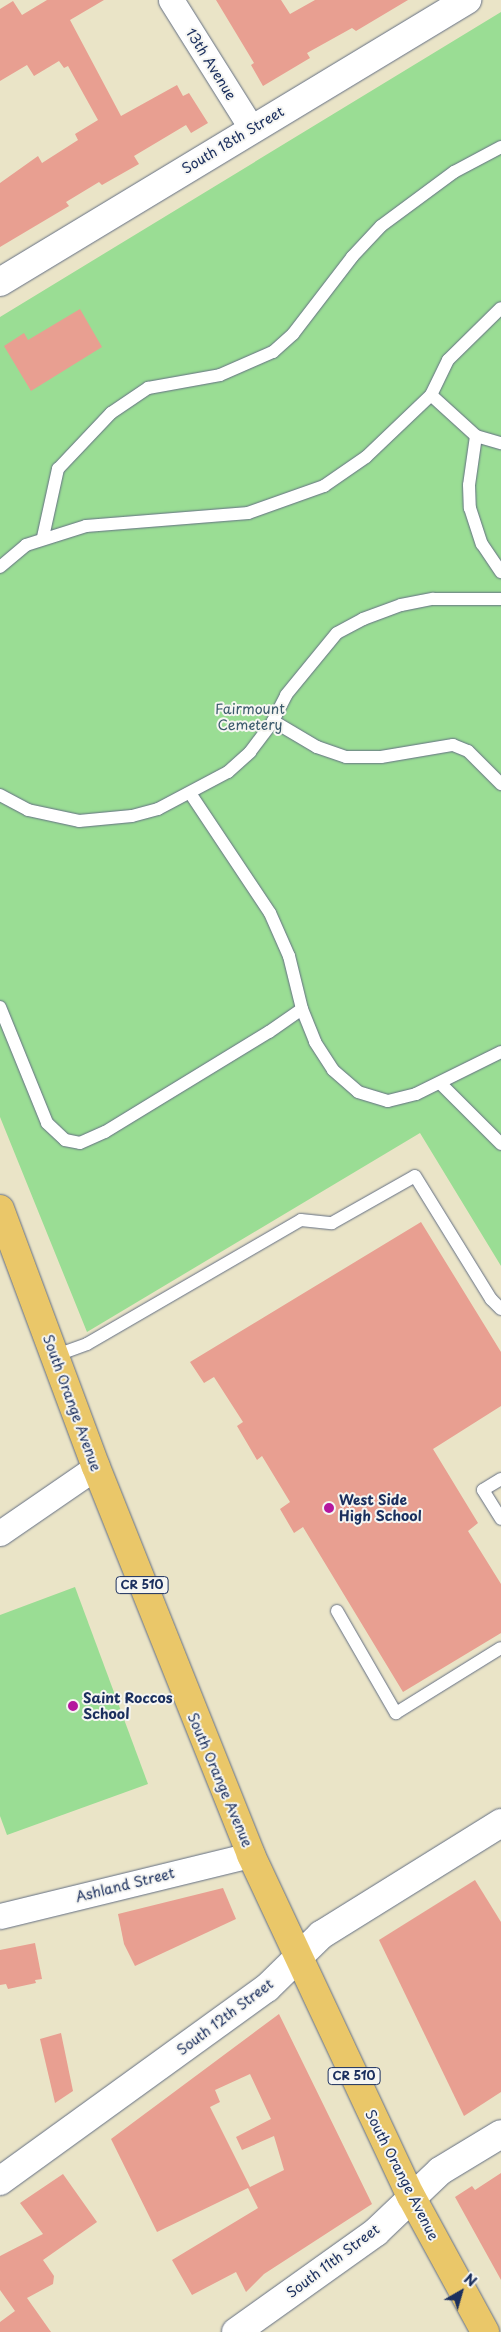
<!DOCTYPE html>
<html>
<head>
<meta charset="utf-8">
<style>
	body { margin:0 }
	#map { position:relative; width:501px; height:2332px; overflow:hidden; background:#eae4c7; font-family:"Playpen Sans",sans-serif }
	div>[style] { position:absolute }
	.green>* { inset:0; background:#9add94 }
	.building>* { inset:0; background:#e89f91 }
	.roads { filter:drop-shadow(0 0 1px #636e83) drop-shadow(0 0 1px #636e83) }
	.service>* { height:12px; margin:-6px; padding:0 6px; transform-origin:6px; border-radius:6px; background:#fff }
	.minor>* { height:25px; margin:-12.5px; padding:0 12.5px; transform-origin:12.5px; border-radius:12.5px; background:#fff }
	.tertiary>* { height:28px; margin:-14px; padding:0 14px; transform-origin:14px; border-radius:14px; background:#fff }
	.primary>* { height:28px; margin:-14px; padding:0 14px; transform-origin:14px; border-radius:14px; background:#eac769 }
	.dots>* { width:14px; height:14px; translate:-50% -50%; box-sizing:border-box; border:2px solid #f6f6f2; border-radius:50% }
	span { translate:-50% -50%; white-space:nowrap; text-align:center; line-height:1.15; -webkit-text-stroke:4px #f6f6f2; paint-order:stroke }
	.shield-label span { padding:1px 4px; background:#f6f6f2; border:1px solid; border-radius:4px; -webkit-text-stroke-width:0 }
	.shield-label { font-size:12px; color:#1b2f5e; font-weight:700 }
	.street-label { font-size:14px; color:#1b2f5e }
	.park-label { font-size:14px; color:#3b5a6c }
	.poi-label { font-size:14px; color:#1b2f5e; font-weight:700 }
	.left { translate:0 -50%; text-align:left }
	.north { position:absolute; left:436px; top:2267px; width:50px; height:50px; -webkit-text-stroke:4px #f6f6f2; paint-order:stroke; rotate:38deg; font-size:14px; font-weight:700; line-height:20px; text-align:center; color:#1b2f5e }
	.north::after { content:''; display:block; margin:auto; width:18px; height:22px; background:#1b2f5e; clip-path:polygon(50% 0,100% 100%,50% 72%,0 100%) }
</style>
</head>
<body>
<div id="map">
	<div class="green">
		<div style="clip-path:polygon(501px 12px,501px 1266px,420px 1133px,87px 1332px,0 1117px,0 317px)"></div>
		<div style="clip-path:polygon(75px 1587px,148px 1784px,7px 1835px,0 1816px,0 1615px)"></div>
	</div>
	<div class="building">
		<div style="clip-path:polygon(47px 0,104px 0,70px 20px,121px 116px,177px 85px,183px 96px,189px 93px,208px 123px,191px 133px,186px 125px,134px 156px,139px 164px,102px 185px,99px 182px,66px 202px,69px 206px,0 247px,0 183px,38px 156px,42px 163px,78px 140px,75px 134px,98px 120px,68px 66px,64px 68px,59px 61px,34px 76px,27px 65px,0 81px,0 9px,13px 1px,22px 15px)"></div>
		<div style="clip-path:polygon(216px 0,281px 0,290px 14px,315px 0,408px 0,356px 31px,352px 28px,307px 53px,310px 58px,263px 86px,251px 65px,254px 63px)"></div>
		<div style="clip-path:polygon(80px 309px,102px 347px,31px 391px,4px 346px,24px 333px,28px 340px)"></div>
		<div style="clip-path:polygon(421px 1222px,501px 1352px,501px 1406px,433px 1449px,478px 1523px,468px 1531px,501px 1584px,501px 1633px,403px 1692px,303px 1527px,294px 1533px,280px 1509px,290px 1502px,262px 1456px,257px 1460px,237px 1426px,243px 1422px,214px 1377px,204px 1383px,190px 1362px)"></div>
		<div style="clip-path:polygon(475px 1880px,501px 1922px,501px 2092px,464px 2116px,379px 1940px)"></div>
		<div style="clip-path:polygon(223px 1888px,236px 1919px,135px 1966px,124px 1944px,118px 1914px)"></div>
		<div style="clip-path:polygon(35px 1943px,42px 1979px,35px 1980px,36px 1983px,8px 1989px,6px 1984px,0 1985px,0 1950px)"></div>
		<div style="clip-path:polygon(evenodd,279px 2014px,372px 2204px,264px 2274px,246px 2292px,236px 2272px,192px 2295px,172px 2260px,258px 2208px,248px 2188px,157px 2232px,111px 2139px,279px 2014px,250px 2074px,271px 2119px,236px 2137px,242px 2150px,274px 2136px,284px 2170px,250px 2187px,210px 2107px,220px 2102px,215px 2090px,250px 2074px)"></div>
		<div style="clip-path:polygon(61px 2033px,73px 2091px,55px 2103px,40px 2039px)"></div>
		<div style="clip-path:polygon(501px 2173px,501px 2280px,455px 2197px,472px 2186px,475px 2190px)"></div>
		<div style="clip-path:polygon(63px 2174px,97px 2222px,43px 2260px,54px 2276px,53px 2284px,27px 2298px,51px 2332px,0 2332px,0 2322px,15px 2311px,0 2290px,0 2256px,43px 2234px,20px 2203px)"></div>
	</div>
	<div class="roads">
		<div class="service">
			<div style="left:431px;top:395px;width:61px;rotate:42.3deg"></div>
			<div style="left:476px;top:436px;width:26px;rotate:16deg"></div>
			<div style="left:476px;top:436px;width:49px;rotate:98.1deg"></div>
			<div style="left:469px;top:485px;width:23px;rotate:88deg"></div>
			<div style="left:470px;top:508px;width:38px;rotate:72deg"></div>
			<div style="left:482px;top:544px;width:34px;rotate:56deg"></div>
			<div style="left:43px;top:537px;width:70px;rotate:-77.6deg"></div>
			<div style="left:58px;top:469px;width:77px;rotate:-46.6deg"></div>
			<div style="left:111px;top:413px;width:45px;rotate:-34deg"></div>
			<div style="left:148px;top:388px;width:73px;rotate:-10.2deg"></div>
			<div style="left:220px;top:375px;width:58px;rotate:-23.5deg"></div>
			<div style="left:273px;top:352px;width:27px;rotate:-42deg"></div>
			<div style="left:293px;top:334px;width:97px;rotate:-52.5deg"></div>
			<div style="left:352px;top:257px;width:42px;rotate:-46.9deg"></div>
			<div style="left:381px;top:226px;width:91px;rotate:-36.5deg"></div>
			<div style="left:454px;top:172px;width:53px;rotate:-28deg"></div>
			<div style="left:0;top:567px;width:34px;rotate:-40deg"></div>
			<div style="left:26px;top:545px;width:63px;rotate:-17.6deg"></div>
			<div style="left:86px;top:526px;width:163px;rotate:-4.6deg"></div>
			<div style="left:248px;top:513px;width:81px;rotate:-19.6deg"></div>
			<div style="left:324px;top:486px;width:51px;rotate:-34.6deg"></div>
			<div style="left:366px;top:457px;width:90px;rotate:-43.6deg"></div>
			<div style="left:431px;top:395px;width:39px;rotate:-64deg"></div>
			<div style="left:448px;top:360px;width:74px;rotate:-44.5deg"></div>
			<div style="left:273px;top:721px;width:51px;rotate:30.6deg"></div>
			<div style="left:317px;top:747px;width:31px;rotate:19deg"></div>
			<div style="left:346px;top:757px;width:35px"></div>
			<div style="left:381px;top:757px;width:73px;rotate:-9.5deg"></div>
			<div style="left:453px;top:745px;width:16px;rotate:22deg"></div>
			<div style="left:468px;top:751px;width:47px;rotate:45deg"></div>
			<div style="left:190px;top:793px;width:144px;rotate:56.3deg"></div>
			<div style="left:270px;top:913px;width:47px;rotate:66.2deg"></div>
			<div style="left:289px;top:956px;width:55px;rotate:76.2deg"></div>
			<div style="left:302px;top:1009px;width:35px;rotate:68deg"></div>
			<div style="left:315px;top:1042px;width:33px;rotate:57deg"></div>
			<div style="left:333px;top:1070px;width:33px;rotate:41deg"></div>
			<div style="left:358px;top:1092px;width:31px;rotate:17deg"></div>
			<div style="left:388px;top:1101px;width:29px;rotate:-14deg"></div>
			<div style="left:416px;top:1094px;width:95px;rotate:-26.3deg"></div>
			<div style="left:0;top:795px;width:32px;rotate:28deg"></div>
			<div style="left:28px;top:810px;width:52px;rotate:12.2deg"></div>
			<div style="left:79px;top:821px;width:53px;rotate:-5.4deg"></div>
			<div style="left:132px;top:816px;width:27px;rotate:-15deg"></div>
			<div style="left:158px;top:809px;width:79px;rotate:-27.9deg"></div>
			<div style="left:228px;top:772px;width:30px;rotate:-42deg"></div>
			<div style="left:250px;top:752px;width:39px;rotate:-53deg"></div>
			<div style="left:273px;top:721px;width:29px;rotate:-63deg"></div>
			<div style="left:286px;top:695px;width:80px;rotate:-50.6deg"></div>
			<div style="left:337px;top:633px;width:30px;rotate:-28deg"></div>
			<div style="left:363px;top:619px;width:40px;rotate:-20.2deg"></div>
			<div style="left:401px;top:605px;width:33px;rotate:-11deg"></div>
			<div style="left:433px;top:599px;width:68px"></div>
			<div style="left:0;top:1007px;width:125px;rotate:67.9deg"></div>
			<div style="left:47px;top:1123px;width:25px;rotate:43deg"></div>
			<div style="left:65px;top:1140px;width:15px;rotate:11deg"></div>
			<div style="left:80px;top:1143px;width:27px;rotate:-24deg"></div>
			<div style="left:105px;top:1132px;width:192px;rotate:-31.4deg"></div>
			<div style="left:269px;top:1032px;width:40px;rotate:-34.9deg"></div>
			<div style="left:441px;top:1084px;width:85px;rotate:45deg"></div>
			<div style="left:54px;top:1356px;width:35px;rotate:-20deg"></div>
			<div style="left:87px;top:1344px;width:247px;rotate:-30.1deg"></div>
			<div style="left:301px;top:1220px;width:31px;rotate:6deg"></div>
			<div style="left:332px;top:1223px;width:95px;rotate:-29.5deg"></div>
			<div style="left:415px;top:1176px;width:145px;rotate:58.3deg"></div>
			<div style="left:491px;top:1299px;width:14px;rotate:45deg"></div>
			<div style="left:501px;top:1479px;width:21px;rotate:149deg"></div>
			<div style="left:483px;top:1490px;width:34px;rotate:58deg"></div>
			<div style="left:337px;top:1611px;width:118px;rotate:60deg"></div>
			<div style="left:396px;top:1713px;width:123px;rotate:-31.8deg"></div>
		</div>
		<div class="minor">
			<div style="left:171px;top:0;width:152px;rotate:57.9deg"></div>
			<div style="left:0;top:1533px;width:116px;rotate:-34.5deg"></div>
			<div style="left:0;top:1916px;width:258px;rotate:-13.7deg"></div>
		</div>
		<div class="tertiary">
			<div style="left:0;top:282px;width:546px;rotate:-31.13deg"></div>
			<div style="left:0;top:2181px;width:329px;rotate:-35.9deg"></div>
			<div style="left:267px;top:1988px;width:76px;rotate:-44.5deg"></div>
			<div style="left:321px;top:1935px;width:212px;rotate:-31.9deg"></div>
			<div style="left:236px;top:2332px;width:172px;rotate:-35.5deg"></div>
			<div style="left:376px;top:2232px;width:88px;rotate:-43.6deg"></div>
			<div style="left:440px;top:2171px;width:71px;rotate:-31.2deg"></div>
		</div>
		<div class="primary">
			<div style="left:0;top:1209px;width:275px;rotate:69.6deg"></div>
			<div style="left:96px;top:1467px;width:418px;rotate:68.2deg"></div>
			<div style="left:251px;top:1855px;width:377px;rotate:64.9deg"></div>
			<div style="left:411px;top:2196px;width:155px;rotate:61.4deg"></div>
		</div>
	</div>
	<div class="dots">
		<div style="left:329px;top:1508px;background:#b5179e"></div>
		<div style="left:73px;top:1706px;background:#b5179e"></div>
	</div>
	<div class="shield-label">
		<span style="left:142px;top:1585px">CR 510</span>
		<span style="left:354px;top:2076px">CR 510</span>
	</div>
	<div class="street-label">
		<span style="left:211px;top:64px;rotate:58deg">13th Avenue</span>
		<span style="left:233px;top:140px;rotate:-31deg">South 18th Street</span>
		<span style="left:72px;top:1403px;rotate:70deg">South Orange Avenue</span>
		<span style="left:220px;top:1780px;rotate:67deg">South Orange Avenue</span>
		<span style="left:125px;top:1885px;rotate:-14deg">Ashland Street</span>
		<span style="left:225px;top:2017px;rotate:-37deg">South 12th Street</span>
		<span style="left:402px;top:2175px;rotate:63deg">South Orange Avenue</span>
		<span style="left:333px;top:2261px;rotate:-37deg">South 11th Street</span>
	</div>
	<div class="park-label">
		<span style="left:250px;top:717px">Fairmount<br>Cemetery</span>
	</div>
	<div class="poi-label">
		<span class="left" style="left:339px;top:1508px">West Side<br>High School</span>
		<span class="left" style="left:83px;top:1706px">Saint Roccos<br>School</span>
	</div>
	<div class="north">N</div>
</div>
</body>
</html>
